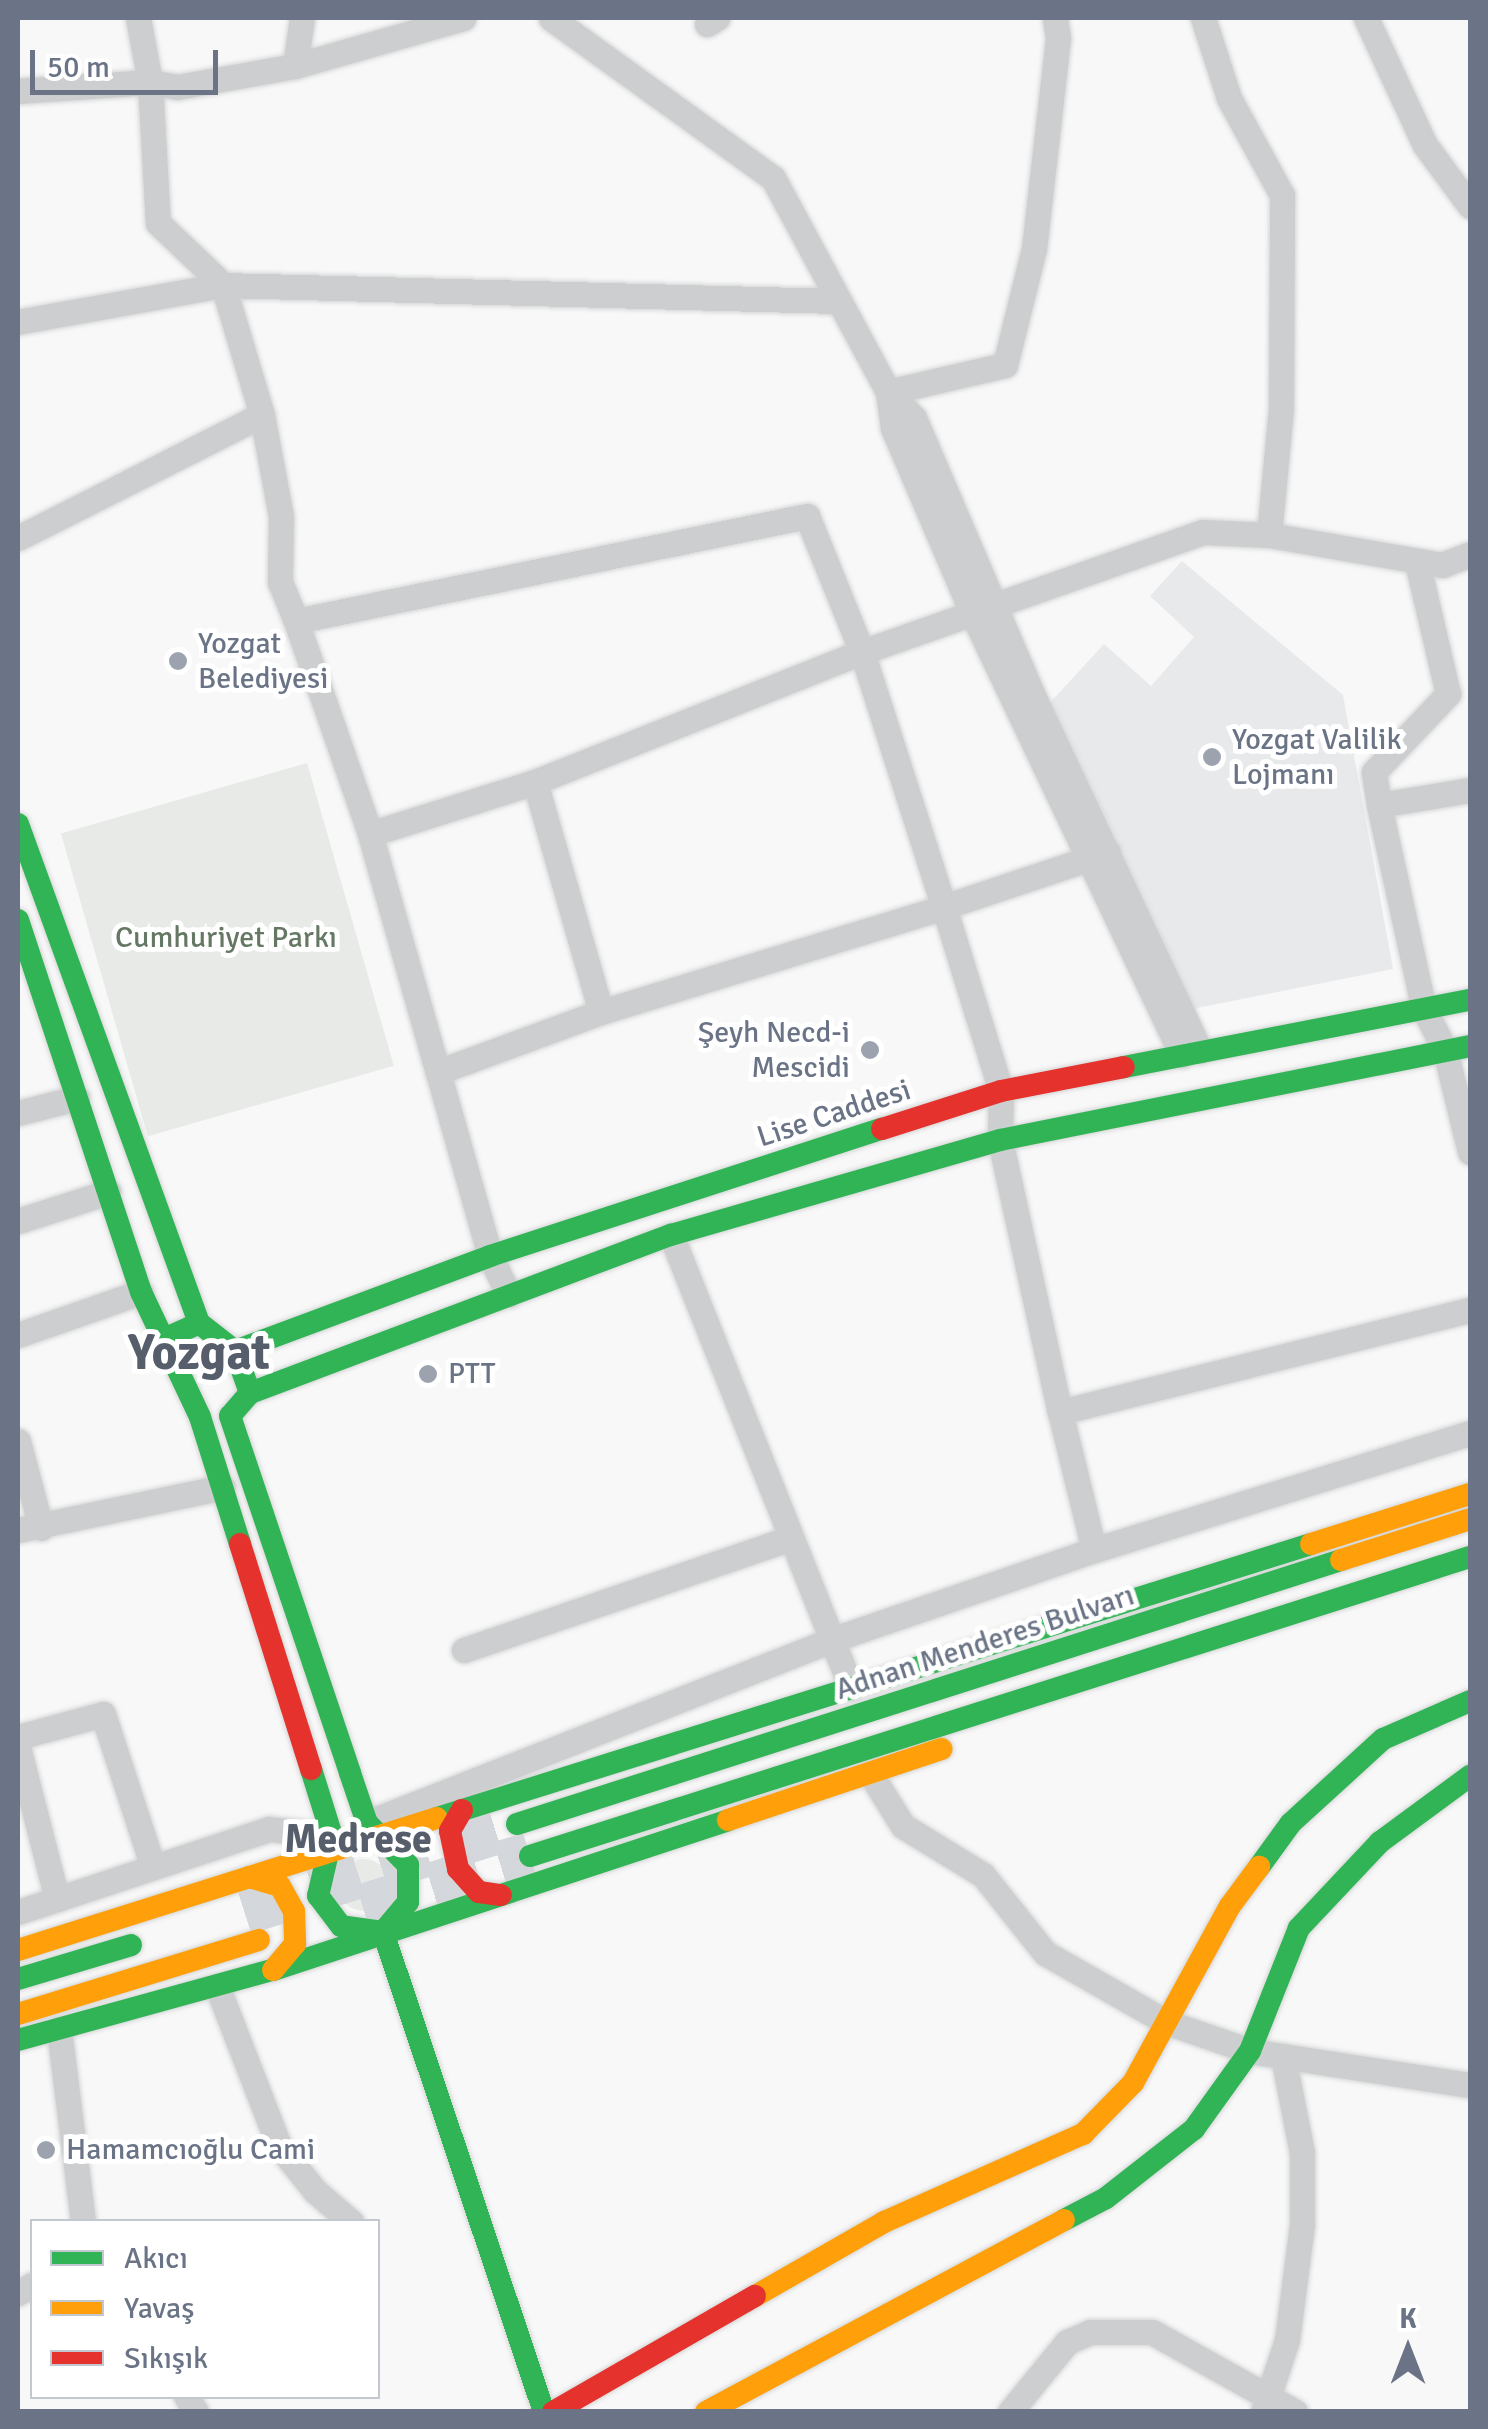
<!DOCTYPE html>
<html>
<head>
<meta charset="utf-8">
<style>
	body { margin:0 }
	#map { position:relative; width:1488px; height:2429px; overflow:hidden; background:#f8f8f8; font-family:Signika,sans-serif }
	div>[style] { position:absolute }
	.built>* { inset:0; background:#e8e9ea }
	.green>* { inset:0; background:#e7eae6; transform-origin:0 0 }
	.round { border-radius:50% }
	.highway-tunnel>* { height:48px; margin-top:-24px; transform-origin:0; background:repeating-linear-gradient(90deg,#d4d7dc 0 48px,transparent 0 72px) }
	.roads { filter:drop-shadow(0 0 2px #d5d6d7) drop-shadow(0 0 2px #d5d6d7) }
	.street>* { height:25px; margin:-12.5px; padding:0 12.5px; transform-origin:12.5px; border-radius:12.5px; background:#cdcecf }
	.fast>* { height:22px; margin:-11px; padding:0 11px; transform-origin:11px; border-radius:11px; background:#30b455 }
	.slow>* { height:22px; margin:-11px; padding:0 11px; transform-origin:11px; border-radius:11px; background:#ff9f0a }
	.jam>* { height:22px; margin:-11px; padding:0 11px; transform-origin:11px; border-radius:11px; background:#e5322d }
	.dots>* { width:28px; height:28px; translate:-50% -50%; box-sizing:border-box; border:5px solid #fff; border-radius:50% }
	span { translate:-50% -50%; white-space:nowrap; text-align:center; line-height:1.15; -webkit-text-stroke:10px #fff; paint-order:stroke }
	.poi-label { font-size:30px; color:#6a7486 }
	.left { translate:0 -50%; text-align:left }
	.right { translate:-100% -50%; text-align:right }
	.park-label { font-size:30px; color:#647864 }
	.street-label { font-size:30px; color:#6a7486 }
	.district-label { font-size:40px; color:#575e6b; font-weight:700 }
	.town-label { font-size:50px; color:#575e6b; font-weight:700 }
	.frame { position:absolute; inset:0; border:20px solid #6a7486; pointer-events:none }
	.legend { position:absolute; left:30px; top:2219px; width:350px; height:180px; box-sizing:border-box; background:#fff; border:2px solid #c3c7cf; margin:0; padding:12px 18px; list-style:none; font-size:30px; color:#6a7486 }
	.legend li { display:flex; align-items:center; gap:20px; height:50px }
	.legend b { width:50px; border:2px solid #c3c7cf }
	.north { position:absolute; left:1358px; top:2299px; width:100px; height:100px; -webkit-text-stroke:8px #fff; paint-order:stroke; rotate:0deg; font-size:28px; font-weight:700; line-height:40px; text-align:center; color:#6a7486 }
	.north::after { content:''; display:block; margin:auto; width:35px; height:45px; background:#6a7486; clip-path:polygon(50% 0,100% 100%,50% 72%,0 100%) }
	.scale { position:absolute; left:30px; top:50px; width:188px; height:45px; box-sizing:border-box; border:5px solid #6a7486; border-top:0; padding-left:12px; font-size:30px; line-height:35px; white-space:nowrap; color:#6a7486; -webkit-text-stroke:8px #fff; paint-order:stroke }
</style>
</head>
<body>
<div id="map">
	<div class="built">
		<div style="clip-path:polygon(1182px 561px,1343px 695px,1393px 969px,1192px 1009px,1046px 707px,1104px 644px,1151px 686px,1194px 637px,1150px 596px)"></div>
	</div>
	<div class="green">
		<div style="left:307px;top:763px;width:315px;height:256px;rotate:74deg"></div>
		<div class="round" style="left:338px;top:1859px;width:52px;height:52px"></div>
	</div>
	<div class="highway-tunnel">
		<div style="left:363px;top:1908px;width:175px;rotate:-17.3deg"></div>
		<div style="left:244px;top:1911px;width:287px;rotate:-17.7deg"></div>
	</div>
	<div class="roads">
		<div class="street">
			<div style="left:138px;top:18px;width:65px;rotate:79.4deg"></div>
			<div style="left:150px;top:82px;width:27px;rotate:10deg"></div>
			<div style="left:177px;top:87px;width:120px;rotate:-10.1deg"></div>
			<div style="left:295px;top:66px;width:175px;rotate:-15.9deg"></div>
			<div style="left:551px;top:18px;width:274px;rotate:35.8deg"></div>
			<div style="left:773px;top:178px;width:243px;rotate:61.7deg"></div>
			<div style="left:888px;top:392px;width:120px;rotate:-13deg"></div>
			<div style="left:1005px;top:365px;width:120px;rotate:-76deg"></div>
			<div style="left:1034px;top:249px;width:212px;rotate:-83.5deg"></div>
			<div style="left:1058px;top:38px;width:20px;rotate:-99deg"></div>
			<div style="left:1366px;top:18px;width:140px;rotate:65.1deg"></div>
			<div style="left:1425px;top:145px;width:76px;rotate:53.6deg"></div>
			<div style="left:707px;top:24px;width:12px;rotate:-31deg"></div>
			<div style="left:295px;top:66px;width:49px;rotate:-81.7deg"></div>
			<div style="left:18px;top:91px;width:132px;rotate:-3.9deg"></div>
			<div style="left:150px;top:82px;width:141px;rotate:86.8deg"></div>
			<div style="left:158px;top:223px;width:90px;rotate:43.6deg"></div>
			<div style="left:223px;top:285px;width:208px;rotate:169.8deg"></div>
			<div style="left:837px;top:301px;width:614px;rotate:-178.51deg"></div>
			<div style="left:223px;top:285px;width:136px;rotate:73.3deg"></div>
			<div style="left:262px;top:415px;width:104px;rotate:79.4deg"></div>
			<div style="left:281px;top:517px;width:65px;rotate:90.9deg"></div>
			<div style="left:280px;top:582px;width:42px;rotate:67.7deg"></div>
			<div style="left:296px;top:621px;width:522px;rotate:-11.61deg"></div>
			<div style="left:807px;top:516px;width:147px;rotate:68deg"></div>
			<div style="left:862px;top:652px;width:361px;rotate:-19.4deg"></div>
			<div style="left:1203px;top:532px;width:66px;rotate:2.6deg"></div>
			<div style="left:1269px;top:535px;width:128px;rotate:-84.6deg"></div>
			<div style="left:1281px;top:408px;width:213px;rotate:-89.7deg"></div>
			<div style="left:1282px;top:195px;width:111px;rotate:-118.7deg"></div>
			<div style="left:1229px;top:98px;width:84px;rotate:-108deg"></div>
			<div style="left:888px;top:392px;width:37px;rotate:45deg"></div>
			<div style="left:914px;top:418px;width:307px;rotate:66.8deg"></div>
			<div style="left:1035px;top:700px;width:388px;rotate:64.8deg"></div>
			<div style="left:888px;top:392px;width:36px;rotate:82deg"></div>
			<div style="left:893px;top:428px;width:206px;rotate:66.8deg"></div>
			<div style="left:974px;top:617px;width:485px;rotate:64.6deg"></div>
			<div style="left:1269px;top:535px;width:176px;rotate:9.8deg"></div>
			<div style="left:1442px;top:565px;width:30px;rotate:-21deg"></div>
			<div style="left:18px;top:538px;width:273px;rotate:-26.8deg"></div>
			<div style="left:296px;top:621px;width:225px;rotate:70.8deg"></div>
			<div style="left:370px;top:834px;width:173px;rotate:-17.5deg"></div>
			<div style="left:535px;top:782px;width:239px;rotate:74deg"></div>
			<div style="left:535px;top:782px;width:352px;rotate:-21.7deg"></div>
			<div style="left:862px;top:652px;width:268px;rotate:72.2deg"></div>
			<div style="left:944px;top:907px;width:173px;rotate:-18.5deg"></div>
			<div style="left:1470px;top:790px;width:92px;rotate:170.6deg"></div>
			<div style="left:1379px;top:805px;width:209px;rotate:77.6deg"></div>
			<div style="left:1424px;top:1009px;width:46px;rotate:62.9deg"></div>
			<div style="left:1445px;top:1050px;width:105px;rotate:76.2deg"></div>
			<div style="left:1379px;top:805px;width:33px;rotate:-99deg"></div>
			<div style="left:1374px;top:772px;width:108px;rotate:-46.5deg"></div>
			<div style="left:1448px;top:694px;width:136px;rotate:-103.2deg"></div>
			<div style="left:370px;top:834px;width:248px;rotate:74.1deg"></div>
			<div style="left:438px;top:1072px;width:174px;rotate:-20.2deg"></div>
			<div style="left:601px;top:1012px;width:359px;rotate:-17deg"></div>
			<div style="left:944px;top:907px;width:193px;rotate:72.8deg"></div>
			<div style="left:1001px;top:1091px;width:49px;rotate:91.2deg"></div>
			<div style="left:1000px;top:1140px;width:279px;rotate:77.6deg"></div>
			<div style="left:438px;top:1072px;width:191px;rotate:74.2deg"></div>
			<div style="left:490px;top:1256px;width:43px;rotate:64deg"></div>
			<div style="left:18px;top:1113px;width:61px;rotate:-14.3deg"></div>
			<div style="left:18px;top:1221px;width:95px;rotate:-17.9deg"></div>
			<div style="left:671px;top:1235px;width:487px;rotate:68.3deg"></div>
			<div style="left:18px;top:1335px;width:130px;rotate:-19.3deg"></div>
			<div style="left:18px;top:1441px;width:90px;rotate:75.2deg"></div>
			<div style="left:18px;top:1530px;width:209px;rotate:-11.8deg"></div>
			<div style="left:1094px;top:1550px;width:394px;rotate:-17.3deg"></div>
			<div style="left:464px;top:1650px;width:343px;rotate:-18.9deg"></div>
			<div style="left:18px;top:1737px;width:88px;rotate:-15.1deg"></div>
			<div style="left:103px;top:1714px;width:161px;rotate:71.9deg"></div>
			<div style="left:18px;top:1747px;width:157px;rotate:75.6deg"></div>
			<div style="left:870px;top:1773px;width:62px;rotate:58.1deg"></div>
			<div style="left:903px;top:1826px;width:94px;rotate:31.5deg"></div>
			<div style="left:983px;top:1875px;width:100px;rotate:51.5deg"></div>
			<div style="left:1045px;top:1953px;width:139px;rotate:29.7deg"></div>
			<div style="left:1166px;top:2022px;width:89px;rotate:19deg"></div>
			<div style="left:1250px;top:2051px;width:223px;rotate:8.8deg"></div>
			<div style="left:367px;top:1823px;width:499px;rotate:-21.5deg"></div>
			<div style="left:831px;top:1640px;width:278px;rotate:-18.9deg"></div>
			<div style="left:1094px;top:1550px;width:142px;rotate:-103.8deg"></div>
			<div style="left:1060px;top:1412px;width:422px;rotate:-14deg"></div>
			<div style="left:18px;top:1912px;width:264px;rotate:-18.3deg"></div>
			<div style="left:269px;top:1829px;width:63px;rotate:6.3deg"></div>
			<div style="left:217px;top:1986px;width:172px;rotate:68.8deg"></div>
			<div style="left:279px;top:2146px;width:58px;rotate:51.3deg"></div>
			<div style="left:315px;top:2191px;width:48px;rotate:40.7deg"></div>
			<div style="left:59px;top:2029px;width:194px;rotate:82.9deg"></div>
			<div style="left:18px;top:2293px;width:16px;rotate:-30deg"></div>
			<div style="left:186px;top:2396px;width:19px;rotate:58deg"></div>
			<div style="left:1010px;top:2412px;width:90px;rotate:-50.8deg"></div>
			<div style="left:1067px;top:2342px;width:25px;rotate:-23deg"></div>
			<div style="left:1090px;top:2332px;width:62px"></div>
			<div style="left:1152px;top:2332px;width:164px;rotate:29.2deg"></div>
			<div style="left:1263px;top:2412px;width:76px;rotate:-71.6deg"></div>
			<div style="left:1287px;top:2340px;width:116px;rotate:-82.6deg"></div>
			<div style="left:1302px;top:2225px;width:72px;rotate:-90deg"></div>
			<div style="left:1302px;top:2153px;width:99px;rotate:-101.1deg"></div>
		</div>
		<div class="fast">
			<div style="left:18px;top:824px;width:531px;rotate:70.06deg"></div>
			<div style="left:18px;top:920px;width:392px;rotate:71.7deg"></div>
			<div style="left:141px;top:1292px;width:138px;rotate:64.7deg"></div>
			<div style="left:200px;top:1417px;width:133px;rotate:72.5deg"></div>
			<div style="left:1124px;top:1067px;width:352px;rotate:-11deg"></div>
			<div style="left:166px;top:1338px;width:36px;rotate:-24deg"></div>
			<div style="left:199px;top:1323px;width:46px;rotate:37.9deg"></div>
			<div style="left:235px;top:1351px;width:45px;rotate:70.3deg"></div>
			<div style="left:250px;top:1393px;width:30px;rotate:131deg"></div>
			<div style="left:230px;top:1416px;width:377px;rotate:71.4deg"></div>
			<div style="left:350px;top:1773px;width:53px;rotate:71.2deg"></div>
			<div style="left:367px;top:1823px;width:59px;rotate:45.7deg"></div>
			<div style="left:408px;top:1865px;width:37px;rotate:90deg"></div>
			<div style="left:408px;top:1902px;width:39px;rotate:130deg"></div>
			<div style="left:383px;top:1932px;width:42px;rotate:-171.9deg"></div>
			<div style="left:341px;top:1926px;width:38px;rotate:-127deg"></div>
			<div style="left:318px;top:1896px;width:62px;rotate:-76.9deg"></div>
			<div style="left:332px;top:1836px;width:70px;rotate:-107.4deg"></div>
			<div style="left:235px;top:1351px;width:272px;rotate:-20.4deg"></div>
			<div style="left:490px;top:1256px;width:412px;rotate:-18deg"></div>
			<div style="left:250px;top:1393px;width:450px;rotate:-20.6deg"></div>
			<div style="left:671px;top:1235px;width:342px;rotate:-16.1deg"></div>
			<div style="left:1000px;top:1140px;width:479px;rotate:-11.3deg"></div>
			<div style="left:437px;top:1818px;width:916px;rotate:-17.41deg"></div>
			<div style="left:517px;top:1824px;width:865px;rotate:-17.76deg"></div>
			<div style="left:530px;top:1856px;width:986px;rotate:-17.65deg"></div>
			<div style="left:1259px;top:1867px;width:54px;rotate:-54deg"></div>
			<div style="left:1291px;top:1823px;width:125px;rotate:-42.4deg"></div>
			<div style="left:1383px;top:1739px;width:95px;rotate:-23.6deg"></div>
			<div style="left:383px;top:1932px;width:506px;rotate:71.46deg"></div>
			<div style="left:18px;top:1979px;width:118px;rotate:-16.7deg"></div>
			<div style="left:18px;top:2040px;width:264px;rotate:-15.4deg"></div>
			<div style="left:273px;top:1970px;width:479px;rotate:-18.2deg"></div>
			<div style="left:1064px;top:2220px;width:47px;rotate:-27.6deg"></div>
			<div style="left:1106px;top:2198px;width:112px;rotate:-38.1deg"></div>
			<div style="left:1194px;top:2129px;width:96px;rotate:-54.3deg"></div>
			<div style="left:1250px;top:2051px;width:132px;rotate:-68.3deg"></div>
			<div style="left:1299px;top:1928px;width:118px;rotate:-46.7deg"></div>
			<div style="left:1380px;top:1842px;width:112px;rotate:-36.3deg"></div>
		</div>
		<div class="slow">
			<div style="left:1311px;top:1544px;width:167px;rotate:-17.5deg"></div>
			<div style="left:1341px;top:1560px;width:135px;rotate:-17.6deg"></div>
			<div style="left:728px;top:1820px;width:225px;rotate:-18.4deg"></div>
			<div style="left:249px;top:1877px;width:32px;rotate:16deg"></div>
			<div style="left:280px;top:1886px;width:29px;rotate:61deg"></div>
			<div style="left:294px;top:1911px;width:33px;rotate:88deg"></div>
			<div style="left:295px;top:1944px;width:34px;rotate:130deg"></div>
			<div style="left:18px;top:1950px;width:439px;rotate:-17.5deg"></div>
			<div style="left:18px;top:2014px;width:252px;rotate:-17.1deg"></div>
			<div style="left:755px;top:2296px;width:149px;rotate:-29.8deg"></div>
			<div style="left:884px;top:2222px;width:218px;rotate:-23.9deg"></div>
			<div style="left:1083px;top:2134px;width:71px;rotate:-45.6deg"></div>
			<div style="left:1133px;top:2083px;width:202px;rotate:-61.3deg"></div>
			<div style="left:1230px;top:1906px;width:49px;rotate:-53.4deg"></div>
			<div style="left:706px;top:2412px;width:406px;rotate:-28.2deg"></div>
		</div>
		<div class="jam">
			<div style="left:882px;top:1129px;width:125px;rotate:-17.7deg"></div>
			<div style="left:1001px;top:1091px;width:125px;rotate:-11deg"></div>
			<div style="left:240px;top:1544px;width:236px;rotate:72.5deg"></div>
			<div style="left:462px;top:1810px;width:24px;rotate:120deg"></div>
			<div style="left:450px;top:1831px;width:39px;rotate:78deg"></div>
			<div style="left:458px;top:1869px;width:31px;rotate:48deg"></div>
			<div style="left:479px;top:1892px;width:22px;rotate:8deg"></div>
			<div style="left:553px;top:2412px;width:233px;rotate:-29.9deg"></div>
		</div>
	</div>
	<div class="dots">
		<div style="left:178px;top:661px;background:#9ca2ae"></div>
		<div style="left:1212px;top:757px;background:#9ca2ae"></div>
		<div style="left:870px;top:1050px;background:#9ca2ae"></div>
		<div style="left:428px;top:1374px;background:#9ca2ae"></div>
		<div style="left:46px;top:2150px;background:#9ca2ae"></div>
	</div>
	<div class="poi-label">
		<span class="left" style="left:198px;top:661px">Yozgat<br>Belediyesi</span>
		<span class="left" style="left:1232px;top:757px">Yozgat Valilik<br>Lojmanı</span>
		<span class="right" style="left:850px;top:1050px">Şeyh Necd-i<br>Mescidi</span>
		<span class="left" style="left:448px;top:1374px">PTT</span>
		<span class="left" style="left:66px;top:2150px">Hamamcıoğlu Cami</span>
	</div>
	<div class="park-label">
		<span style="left:226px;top:938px">Cumhuriyet Parkı</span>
	</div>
	<div class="street-label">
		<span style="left:834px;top:1114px;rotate:-18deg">Lise Caddesi</span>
		<span style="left:985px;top:1643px;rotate:-18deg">Adnan Menderes Bulvarı</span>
	</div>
	<div class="district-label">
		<span style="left:358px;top:1839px">Medrese</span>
	</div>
	<div class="town-label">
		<span style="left:199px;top:1354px">Yozgat</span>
	</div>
	<div class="frame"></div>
	<ul class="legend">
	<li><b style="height:12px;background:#30b455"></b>Akıcı</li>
	<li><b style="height:12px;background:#ff9f0a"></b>Yavaş</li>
	<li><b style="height:12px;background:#e5322d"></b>Sıkışık</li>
	</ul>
	<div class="north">K</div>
	<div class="scale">50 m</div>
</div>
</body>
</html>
